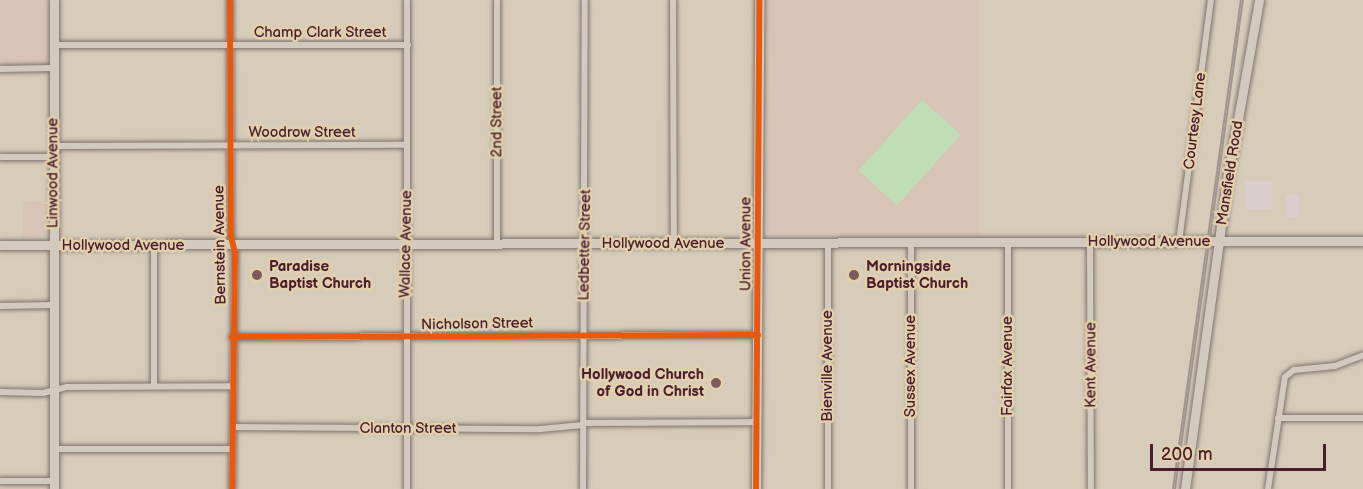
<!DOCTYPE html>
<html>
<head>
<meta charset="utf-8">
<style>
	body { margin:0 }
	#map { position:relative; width:1363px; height:489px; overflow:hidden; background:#d6ccb9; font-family:"Balsamiq Sans",sans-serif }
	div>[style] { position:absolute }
	.built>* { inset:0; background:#d8c4b7; transform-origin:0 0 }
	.green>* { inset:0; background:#bfdeb6; transform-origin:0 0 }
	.building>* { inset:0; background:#d9cecd; transform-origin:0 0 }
	.roads { filter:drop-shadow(0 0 2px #81756e) drop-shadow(0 0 2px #81756e) }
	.street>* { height:6px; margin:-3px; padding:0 3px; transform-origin:3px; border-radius:3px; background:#d2cabd }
	.secondary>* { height:9px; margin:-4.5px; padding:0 4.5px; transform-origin:4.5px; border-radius:4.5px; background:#d2cabd }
	.rail>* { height:4px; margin-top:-2px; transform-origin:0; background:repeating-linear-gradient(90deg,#e2cfad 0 4.5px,#a0968e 0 9px); box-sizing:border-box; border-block:2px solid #a0968e }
	.cycleway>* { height:6px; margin:-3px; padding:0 3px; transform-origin:3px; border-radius:3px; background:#e8590c }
	.dots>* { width:16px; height:16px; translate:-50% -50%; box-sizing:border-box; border:3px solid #e2cfad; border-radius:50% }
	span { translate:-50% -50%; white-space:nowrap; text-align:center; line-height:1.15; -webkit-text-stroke:5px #e2cfad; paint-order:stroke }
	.street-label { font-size:15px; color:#4a1f2b }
	.poi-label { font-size:15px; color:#4a1f2b; font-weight:700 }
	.left { translate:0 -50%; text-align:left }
	.right { translate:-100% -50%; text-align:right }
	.scale { position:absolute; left:1150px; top:444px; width:176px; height:27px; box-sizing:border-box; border:3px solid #4a1f2b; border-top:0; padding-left:8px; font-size:18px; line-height:21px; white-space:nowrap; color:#4a1f2b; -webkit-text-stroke:4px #e2cfad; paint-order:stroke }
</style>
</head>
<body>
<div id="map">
	<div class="built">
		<div style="left:0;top:0;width:48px;height:65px"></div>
		<div style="left:767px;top:0;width:212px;height:236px"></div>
		<div style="clip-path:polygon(46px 201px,45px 235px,23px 238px,23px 202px)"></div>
	</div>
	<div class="green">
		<div style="left:922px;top:100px;width:52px;height:95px;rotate:42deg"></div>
	</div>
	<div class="building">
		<div style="left:1245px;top:181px;width:27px;height:28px"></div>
		<div style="left:1286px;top:195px;width:13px;height:22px"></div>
	</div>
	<div class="roads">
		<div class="street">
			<div style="left:230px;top:0;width:236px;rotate:89.8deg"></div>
			<div style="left:231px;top:236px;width:17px;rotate:77deg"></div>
			<div style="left:235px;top:253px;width:236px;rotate:90.7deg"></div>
			<div style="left:497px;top:0;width:244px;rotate:90deg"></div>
			<div style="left:673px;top:0;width:244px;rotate:89.8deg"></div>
			<div style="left:53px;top:45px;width:355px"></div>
			<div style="left:0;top:69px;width:53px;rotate:-1.1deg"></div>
			<div style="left:53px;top:146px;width:354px;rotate:-0.2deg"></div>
			<div style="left:0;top:157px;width:53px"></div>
			<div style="left:1090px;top:242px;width:247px;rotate:89.8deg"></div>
			<div style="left:1179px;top:242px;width:244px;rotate:-82.5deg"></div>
			<div style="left:828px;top:243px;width:246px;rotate:90deg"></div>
			<div style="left:911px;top:243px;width:246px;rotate:90deg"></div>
			<div style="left:154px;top:246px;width:140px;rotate:90deg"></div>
			<div style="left:0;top:306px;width:53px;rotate:-1.1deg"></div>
			<div style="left:232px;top:337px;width:526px;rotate:-0.22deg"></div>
			<div style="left:0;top:392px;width:43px;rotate:1.3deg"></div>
			<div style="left:43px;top:393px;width:25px;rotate:-14deg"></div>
			<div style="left:67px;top:387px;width:164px;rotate:-0.3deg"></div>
			<div style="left:1278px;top:418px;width:85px"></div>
			<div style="left:583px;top:423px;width:173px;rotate:-0.3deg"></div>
			<div style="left:233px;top:427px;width:307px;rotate:0.4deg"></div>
			<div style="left:540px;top:429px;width:43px;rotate:-5.3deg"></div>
			<div style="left:54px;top:449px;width:178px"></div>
			<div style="left:0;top:481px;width:54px"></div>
			<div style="left:407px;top:489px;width:489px;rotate:-90deg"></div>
			<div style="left:583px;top:489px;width:489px;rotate:-89.8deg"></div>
			<div style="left:1008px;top:489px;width:247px;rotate:-90deg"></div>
			<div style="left:1268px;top:489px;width:113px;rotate:-81.4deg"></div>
			<div style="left:1285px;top:377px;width:11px;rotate:-38deg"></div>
			<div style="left:1294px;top:370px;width:41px;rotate:-5.6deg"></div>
			<div style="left:1335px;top:366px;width:30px;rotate:-21deg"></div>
		</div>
		<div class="secondary">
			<div style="left:54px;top:0;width:489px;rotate:90deg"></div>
			<div style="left:0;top:245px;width:1363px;rotate:-0.17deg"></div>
			<div style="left:756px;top:489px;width:489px;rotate:-89.6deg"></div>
			<div style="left:1185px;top:489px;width:316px;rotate:-82.2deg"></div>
			<div style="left:1228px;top:176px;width:179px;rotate:-80deg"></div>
		</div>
	</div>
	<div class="rail">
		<div style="left:1174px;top:489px;width:494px;rotate:-82.1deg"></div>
	</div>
	<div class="cycleway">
		<div style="left:230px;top:0;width:236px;rotate:89.8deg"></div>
		<div style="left:231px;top:236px;width:17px;rotate:77deg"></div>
		<div style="left:235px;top:253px;width:236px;rotate:90.7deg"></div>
		<div style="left:232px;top:337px;width:526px;rotate:-0.22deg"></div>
		<div style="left:756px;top:489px;width:489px;rotate:-89.6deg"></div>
	</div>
	<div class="dots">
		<div style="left:257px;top:275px;background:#7b5c5d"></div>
		<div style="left:854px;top:275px;background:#7b5c5d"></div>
		<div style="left:716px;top:383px;background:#7b5c5d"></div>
	</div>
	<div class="street-label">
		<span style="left:320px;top:33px">Champ Clark Street</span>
		<span style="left:1195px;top:121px;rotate:-83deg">Courtesy Lane</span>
		<span style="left:497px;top:122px;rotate:-90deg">2nd Street</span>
		<span style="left:302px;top:133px">Woodrow Street</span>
		<span style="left:53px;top:173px;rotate:-90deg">Linwood Avenue</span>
		<span style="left:1230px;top:173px;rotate:-81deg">Mansfield Road</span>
		<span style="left:1149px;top:242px">Hollywood Avenue</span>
		<span style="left:406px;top:244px;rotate:-89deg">Wallace Avenue</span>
		<span style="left:663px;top:244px">Hollywood Avenue</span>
		<span style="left:746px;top:244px;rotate:-90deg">Union Avenue</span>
		<span style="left:220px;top:245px;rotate:-91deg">Bernstein Avenue</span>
		<span style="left:585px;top:245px;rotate:-89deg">Ledbetter Street</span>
		<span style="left:123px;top:246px">Hollywood Avenue</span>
		<span style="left:477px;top:324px;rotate:-1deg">Nicholson Street</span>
		<span style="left:1091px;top:365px;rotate:-90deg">Kent Avenue</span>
		<span style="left:828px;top:366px;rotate:-90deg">Bienville Avenue</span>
		<span style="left:911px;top:366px;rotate:-90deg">Sussex Avenue</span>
		<span style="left:1008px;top:366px;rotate:-90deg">Fairfax Avenue</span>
		<span style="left:408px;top:429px">Clanton Street</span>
	</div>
	<div class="poi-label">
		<span class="left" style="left:269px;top:275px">Paradise<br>Baptist Church</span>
		<span class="left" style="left:866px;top:275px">Morningside<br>Baptist Church</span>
		<span class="right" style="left:704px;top:383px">Hollywood Church<br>of God in Christ</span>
	</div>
	<div class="scale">200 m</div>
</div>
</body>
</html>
